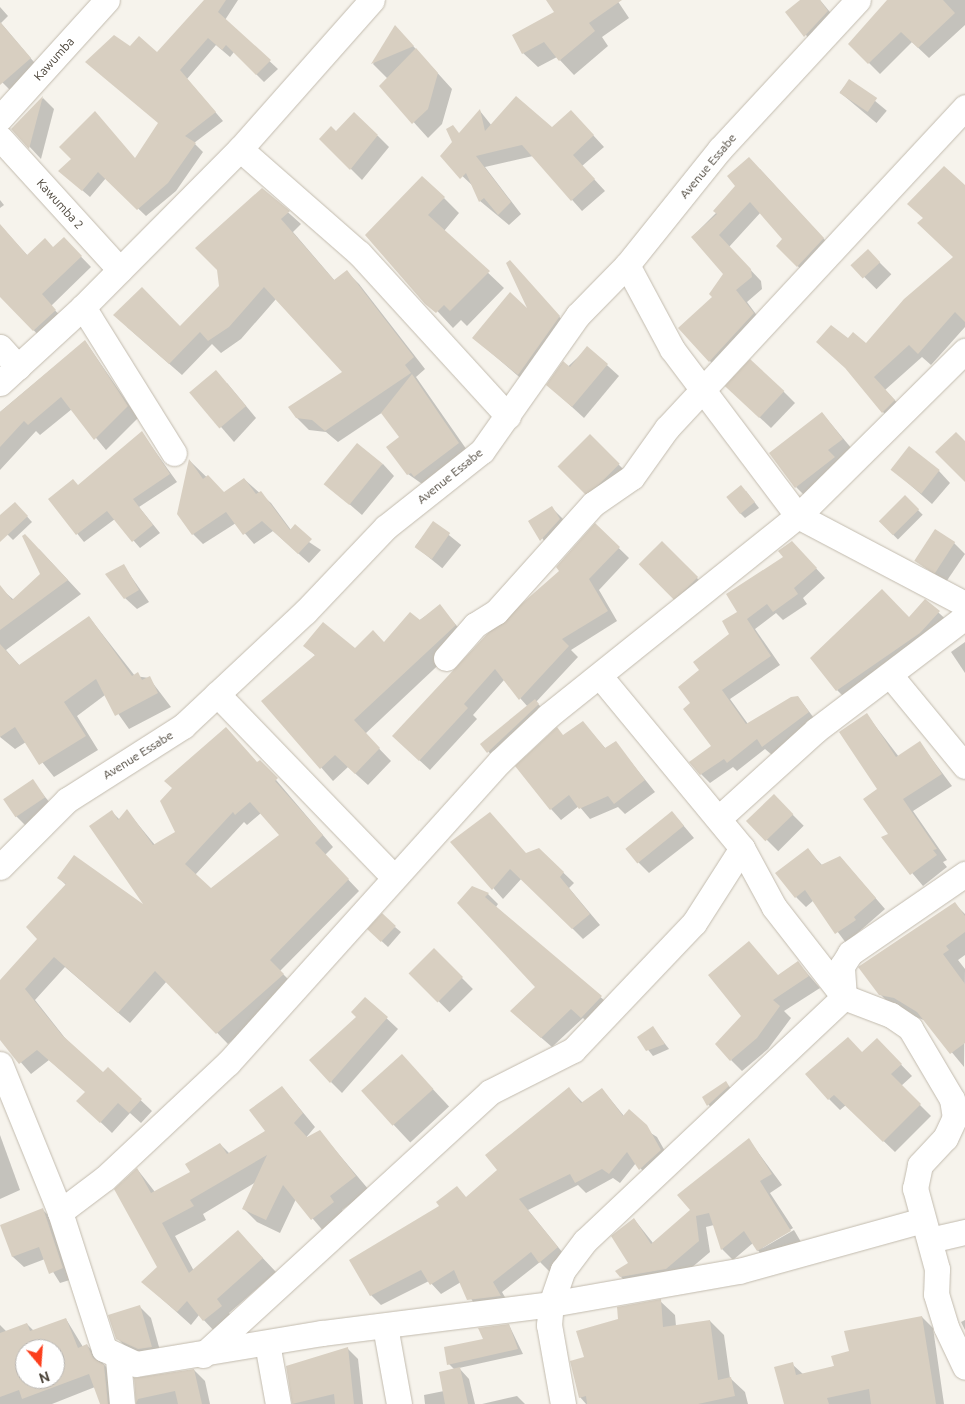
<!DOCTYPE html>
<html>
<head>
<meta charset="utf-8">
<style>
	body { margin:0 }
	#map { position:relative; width:965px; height:1404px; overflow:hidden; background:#f6f3ec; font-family:Ubuntu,sans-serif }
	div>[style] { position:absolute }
	.shadow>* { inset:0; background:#0003; transform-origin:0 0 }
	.building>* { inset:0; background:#d8cfc1; transform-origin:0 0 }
	.roads { filter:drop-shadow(0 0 1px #c2bbae) drop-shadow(0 0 1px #c2bbae) }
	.minor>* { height:25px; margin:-12.5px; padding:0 12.5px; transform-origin:12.5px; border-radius:12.5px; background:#fff }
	span { translate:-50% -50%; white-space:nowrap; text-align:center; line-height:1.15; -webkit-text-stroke:5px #fff; paint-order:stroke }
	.street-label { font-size:12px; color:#4b4439 }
	.north { position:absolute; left:15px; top:1339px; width:50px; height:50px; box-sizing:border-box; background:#fff; border:1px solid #b7b4b0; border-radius:50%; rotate:162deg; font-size:14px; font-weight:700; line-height:20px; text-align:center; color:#4b4439 }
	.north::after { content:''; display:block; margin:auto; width:18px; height:22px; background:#fc3f1d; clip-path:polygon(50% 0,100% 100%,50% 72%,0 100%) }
</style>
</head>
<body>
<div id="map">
	<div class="shadow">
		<div style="clip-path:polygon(206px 0,238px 0,225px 20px,278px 69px,264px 82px,234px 52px,230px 57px,216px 45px,187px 79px,223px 121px,194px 143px,203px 152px,176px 191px,146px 216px,106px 178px,90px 197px,60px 171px,135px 159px,160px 124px,130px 48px,158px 54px)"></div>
		<div style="clip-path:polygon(547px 0,617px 0,629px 18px,602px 37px,608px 46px,574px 75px,557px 57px,538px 67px,523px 53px,556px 13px)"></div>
		<div style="clip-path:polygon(802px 0,820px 0,839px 23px,816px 47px,787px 12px)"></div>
		<div style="clip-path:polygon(890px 0,965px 0,965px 25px,929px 58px,912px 42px,880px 74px,850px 44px)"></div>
		<div style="clip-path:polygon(0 7px,8px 16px,1px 23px,39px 68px,12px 92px,0 80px)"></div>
		<div style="clip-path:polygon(396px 27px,452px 89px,442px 124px,428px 138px,381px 86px,388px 79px,373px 64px)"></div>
		<div style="left:850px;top:80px;width:48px;height:16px;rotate:40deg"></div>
		<div style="clip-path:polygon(43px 98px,54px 109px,41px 159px,13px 129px)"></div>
		<div style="clip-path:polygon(480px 111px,492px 126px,552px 128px,582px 123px,604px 147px,582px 166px,605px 191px,582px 211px,533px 156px,485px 167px,521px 214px,509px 225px,480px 201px,474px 187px,441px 156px)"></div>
		<div style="clip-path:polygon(336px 133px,378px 136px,389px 147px,362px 180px,321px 139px)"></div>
		<div style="clip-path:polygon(760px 169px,834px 250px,809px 277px,777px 246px,784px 239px,761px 212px,729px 247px,761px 281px,762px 289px,747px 302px,764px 325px,721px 372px,710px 361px,714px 298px,725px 274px,692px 237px)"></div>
		<div style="clip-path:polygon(262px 189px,301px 224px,293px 232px,335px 281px,347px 272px,359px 284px,425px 369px,416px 377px,469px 453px,425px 486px,408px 474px,388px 447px,401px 437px,383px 412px,338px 442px,326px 432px,309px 430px,297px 418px,344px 372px,276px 299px,241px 339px,221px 353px,212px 344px,182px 375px,127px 327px,180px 327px,221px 287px)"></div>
		<div style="clip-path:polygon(965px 190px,965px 327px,931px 365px,922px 357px,885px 390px,907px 413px,895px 424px,883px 412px,848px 339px,866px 345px,954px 257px)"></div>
		<div style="clip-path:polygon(444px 198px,459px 213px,444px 231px,504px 288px,467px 326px,461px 320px,453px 328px,367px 235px)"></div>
		<div style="clip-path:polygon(0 200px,4px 205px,0 208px)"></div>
		<div style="clip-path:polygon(0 225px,28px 256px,53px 248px,64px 239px,91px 267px,51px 306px,65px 321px,44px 341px,0 295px)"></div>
		<div style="left:868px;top:251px;width:33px;height:21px;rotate:45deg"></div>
		<div style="clip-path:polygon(510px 262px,572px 331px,532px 388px,474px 338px,531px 313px)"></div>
		<div style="clip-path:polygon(85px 341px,138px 418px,106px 450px,72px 409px,40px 435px,36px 431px,0 470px,0 412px)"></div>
		<div style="clip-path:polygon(588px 348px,619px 376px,584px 418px,548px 385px)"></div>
		<div style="clip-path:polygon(227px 383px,256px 418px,234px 442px,191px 392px)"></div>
		<div style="clip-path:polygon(783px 391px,795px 403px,771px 428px,739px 398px)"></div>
		<div style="clip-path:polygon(822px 413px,852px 449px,806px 497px,796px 487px)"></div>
		<div style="clip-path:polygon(142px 433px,177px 482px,139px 507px,160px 533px,140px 548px,115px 519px,84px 542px,49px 499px,78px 486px)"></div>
		<div style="left:590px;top:436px;width:57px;height:43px;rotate:45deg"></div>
		<div style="clip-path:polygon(190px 461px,224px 494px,244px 479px,271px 503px,291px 530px,321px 550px,309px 563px,273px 531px,254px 544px,236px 523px,203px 544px,193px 534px)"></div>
		<div style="clip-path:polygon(383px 464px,394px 476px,362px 515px,326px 484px)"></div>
		<div style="clip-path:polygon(892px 469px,939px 471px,950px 483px,932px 504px)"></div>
		<div style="clip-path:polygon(746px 491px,759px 508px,745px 518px,740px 513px)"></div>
		<div style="left:905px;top:497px;width:25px;height:35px;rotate:45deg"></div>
		<div style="clip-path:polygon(15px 503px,32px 522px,13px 540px,0 527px,0 517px)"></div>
		<div style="clip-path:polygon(552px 508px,563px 519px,552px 551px,529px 521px)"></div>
		<div style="left:434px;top:523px;width:35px;height:30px;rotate:39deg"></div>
		<div style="clip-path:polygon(595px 525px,629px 558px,599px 590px,617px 621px,571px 650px,578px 657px,536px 702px,544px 710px,494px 758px,482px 744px,528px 707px,504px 680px,473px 715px,477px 719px,430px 770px,404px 746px,561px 571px)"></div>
		<div style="left:662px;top:543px;width:65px;height:30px;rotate:45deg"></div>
		<div style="clip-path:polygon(954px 543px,965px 554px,946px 582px,916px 561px)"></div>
		<div style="clip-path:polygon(39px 549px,81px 594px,6px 650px,20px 666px,89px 617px,135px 676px,149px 678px,171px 707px,129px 729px,105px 695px,77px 716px,98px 750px,54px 777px,26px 742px,15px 749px,0 737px,0 588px,14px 600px,41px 574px)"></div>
		<div style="clip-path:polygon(801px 552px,825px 578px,803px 598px,807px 604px,783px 620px,776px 613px,755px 629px,780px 665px,730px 699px,748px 724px,798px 697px,817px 722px,772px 755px,765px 749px,737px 771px,733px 767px,710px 783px,701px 774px,712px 746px,692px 703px,701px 670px,731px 634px,739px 612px)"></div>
		<div style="clip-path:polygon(123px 565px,149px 602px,137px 609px,125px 598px)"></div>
		<div style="clip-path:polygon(926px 601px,953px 626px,851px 704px,837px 690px)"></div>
		<div style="clip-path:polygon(440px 606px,467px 638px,365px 734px,391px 761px,368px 785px,348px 767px,333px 781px,263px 701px,316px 656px,305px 645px,355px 649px,385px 644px)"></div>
		<div style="clip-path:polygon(965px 642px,965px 673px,951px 652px)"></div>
		<div style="clip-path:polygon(867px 715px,899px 757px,920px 743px,952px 786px,913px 811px,947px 860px,943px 862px,947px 867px,923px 886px,883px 838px,890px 835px)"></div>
		<div style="clip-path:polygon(583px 723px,606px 749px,615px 742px,655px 792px,625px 814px,618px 807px,590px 819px,579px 806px,561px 820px,551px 809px,564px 736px)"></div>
		<div style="clip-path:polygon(evenodd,260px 761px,333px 847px,325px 855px,359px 891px,280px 971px,294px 985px,228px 1044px,167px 981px,130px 1023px,65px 967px,35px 1000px,69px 1043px,104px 1074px,108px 1069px,152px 1111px,141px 1123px,130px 1113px,112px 1133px,89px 1111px,86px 1092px,49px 1060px,31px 1074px,0 1038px,0 982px,39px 939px,66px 885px,59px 878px,148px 908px,112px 812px,120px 820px,127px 811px,155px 845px,177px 832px,260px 761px,261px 813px,281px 835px,211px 890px,195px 875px,244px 822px,247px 825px,261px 813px)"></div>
		<div style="clip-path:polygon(32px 781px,55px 809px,27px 827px,16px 816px)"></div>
		<div style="left:774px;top:796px;width:42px;height:36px;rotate:45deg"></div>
		<div style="clip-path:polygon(672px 812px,694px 838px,649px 873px,638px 862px)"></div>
		<div style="clip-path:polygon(452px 842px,527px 854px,539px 849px,574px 883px,569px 888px,600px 925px,583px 939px,522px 878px,503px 899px)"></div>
		<div style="clip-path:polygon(808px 850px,822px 865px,840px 857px,885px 909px,846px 943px,814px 900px,806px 907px,796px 897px)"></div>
		<div style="clip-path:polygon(472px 887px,488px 894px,498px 904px,496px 907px,612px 1007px,593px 1028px,583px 1018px,552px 1047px,522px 1021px,537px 987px)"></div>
		<div style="clip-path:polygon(954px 903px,965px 914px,965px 955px,958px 960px,965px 969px,964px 1067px,926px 1021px,894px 1008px,880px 994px)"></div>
		<div style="clip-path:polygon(395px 927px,401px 932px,388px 947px,375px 935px)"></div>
		<div style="left:434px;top:950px;width:55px;height:33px;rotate:45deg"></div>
		<div style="clip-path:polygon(798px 963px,820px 988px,784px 1011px,791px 1018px,768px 1049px,742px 1071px,731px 1060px,779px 976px)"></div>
		<div style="clip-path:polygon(365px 998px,398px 1029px,342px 1093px,331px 1082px)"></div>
		<div style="clip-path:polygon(653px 1028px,669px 1049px,653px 1056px,638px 1037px)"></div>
		<div style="clip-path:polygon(888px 1051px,912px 1076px,901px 1086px,931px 1116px,895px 1152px,846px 1105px,840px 1110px,829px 1099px,863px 1053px)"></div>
		<div style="left:402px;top:1056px;width:69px;height:53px;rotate:47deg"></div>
		<div style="clip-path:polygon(725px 1083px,731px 1088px,713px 1110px,703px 1098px)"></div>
		<div style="clip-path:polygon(282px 1087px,315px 1127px,304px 1140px,320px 1132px,369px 1190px,342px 1210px,347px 1216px,325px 1233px,296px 1199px,280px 1233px,257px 1222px,243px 1208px,256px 1182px,203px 1214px,206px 1220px,175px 1236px,194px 1271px,238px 1232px,276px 1272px,229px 1313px,235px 1320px,217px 1334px,199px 1315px,191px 1325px,143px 1282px,158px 1268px,137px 1169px,155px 1192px,192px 1173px,220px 1144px,230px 1154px,266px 1131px)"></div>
		<div style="clip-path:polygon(569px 1089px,583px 1103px,602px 1089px,624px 1116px,657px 1137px,670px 1160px,650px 1179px,636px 1163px,620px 1183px,613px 1178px,586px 1193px,578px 1185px,528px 1210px,567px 1258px,550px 1272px,540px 1262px,502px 1292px,510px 1306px,478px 1310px,461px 1282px,441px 1294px,429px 1281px,381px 1305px,371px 1295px,498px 1170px)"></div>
		<div style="clip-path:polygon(0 1135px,20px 1190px,0 1199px)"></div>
		<div style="clip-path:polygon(749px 1140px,782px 1185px,770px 1193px,793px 1228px,758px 1251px,753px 1243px,733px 1260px,722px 1249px,714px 1225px,706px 1227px,710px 1252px,677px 1280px,632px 1288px,621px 1277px,629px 1263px,634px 1219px,653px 1243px,692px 1211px)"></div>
		<div style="clip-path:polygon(43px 1210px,53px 1220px,73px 1279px,60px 1283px,45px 1259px,24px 1267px,13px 1257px,1px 1226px)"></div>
		<div style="left:794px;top:1230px;width:14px;height:41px;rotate:60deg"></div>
		<div style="clip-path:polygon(660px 1301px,675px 1315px,676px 1326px,710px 1321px,724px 1335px,730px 1378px,745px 1392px,748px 1404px,586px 1404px,580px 1397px,586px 1358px,619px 1320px)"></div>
		<div style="clip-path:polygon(140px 1307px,151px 1318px,162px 1358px,129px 1350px,117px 1338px)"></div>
		<div style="clip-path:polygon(922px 1317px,933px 1328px,944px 1404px,785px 1404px,792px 1364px,804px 1375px,835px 1366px,850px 1351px)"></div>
		<div style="clip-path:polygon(evenodd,66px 1319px,83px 1347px,87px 1345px,115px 1377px,117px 1404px,102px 1404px,95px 1387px,52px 1404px,0 1404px,0 1325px,7px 1332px,27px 1324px,34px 1331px,66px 1319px,25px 1349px,55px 1349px,55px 1379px,25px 1379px,25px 1349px)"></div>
		<div style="clip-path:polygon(965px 1320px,965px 1330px,961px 1322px)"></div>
		<div style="clip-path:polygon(509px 1325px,523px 1354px,459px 1368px,469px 1379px,475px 1404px,425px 1404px,424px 1395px,444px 1391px,455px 1370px,449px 1364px)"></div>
		<div style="clip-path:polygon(347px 1348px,358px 1359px,363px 1404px,293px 1404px,287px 1367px)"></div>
		<div style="clip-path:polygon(194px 1370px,205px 1381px,210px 1404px,136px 1404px,135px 1379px)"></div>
		<div style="clip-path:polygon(517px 1396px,525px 1404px,482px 1404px)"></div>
	</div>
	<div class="building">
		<div style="clip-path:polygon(204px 0,226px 0,218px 12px,271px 60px,256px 75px,226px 45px,222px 50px,208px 38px,180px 70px,216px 112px,185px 136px,196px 143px,168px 183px,137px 210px,98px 172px,82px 191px,58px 171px,71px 159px,59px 147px,95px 111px,135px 158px,158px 123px,85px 62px,114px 35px,130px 46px,139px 36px,157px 52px)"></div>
		<div style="clip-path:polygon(546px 0,622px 0,589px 23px,595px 31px,559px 61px,544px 42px,522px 54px,512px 35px,554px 12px)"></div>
		<div style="clip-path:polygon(800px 0,820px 0,828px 11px,804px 37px,785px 12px)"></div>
		<div style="clip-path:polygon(887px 0,943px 0,955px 13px,918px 48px,901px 32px,868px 64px,848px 44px)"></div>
		<div style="clip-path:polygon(0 22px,31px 58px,0 85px)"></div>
		<div style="clip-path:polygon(395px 25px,414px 46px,371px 64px)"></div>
		<div style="clip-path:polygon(416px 48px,438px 73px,428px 109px,412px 124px,379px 86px)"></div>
		<div style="left:849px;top:79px;width:34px;height:17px;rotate:34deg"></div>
		<div style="clip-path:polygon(43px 96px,29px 149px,11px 129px)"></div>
		<div style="clip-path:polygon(516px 96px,552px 127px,571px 110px,594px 135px,573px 155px,595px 179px,571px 201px,522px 145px,476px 156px,511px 202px,498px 215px,484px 198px,479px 202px,466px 173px,460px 179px,440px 156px,452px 142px,446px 129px,453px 125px,459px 133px,480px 109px,485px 131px)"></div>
		<div style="clip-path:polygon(354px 112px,378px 135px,350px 170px,319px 139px,331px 126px,336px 131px)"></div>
		<div style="clip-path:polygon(749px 157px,824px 238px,797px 267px,776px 246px,782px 239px,750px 202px,719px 235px,751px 269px,752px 277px,736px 290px,754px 313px,709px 362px,678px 328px,712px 297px,709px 294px,723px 274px,691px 237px,717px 214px,713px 211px,735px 186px,727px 176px)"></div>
		<div style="clip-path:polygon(944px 166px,965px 185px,965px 322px,955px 312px,918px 354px,909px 345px,874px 377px,895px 400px,882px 413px,845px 368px,816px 342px,831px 325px,848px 338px,853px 332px,866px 343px,904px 299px,953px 257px,917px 223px,923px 218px,907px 204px)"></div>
		<div style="clip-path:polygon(422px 176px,445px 197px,428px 215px,490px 271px,450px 311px,444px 305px,436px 313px,425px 304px,365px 235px)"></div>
		<div style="clip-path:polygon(262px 188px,290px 211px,281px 219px,334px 280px,347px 270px,414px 357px,405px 365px,411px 373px,325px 431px,312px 420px,296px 418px,288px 407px,342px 372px,264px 287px,229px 327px,208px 341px,200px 332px,169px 364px,113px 315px,142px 287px,180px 326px,219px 286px,217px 270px,195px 248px)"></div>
		<div style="clip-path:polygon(0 224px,27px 255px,45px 238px,53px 247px,64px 237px,82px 256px,42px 294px,56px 310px,33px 331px,0 297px)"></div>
		<div style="left:868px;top:249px;width:18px;height:24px;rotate:47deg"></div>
		<div style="clip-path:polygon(510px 260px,560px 316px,518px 375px,472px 338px,510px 292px,527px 308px,506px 263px)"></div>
		<div style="clip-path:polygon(85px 340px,128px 406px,94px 440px,61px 397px,28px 425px,24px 421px,0 447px,0 412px)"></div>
		<div style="clip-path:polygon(587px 346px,608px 364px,572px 407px,546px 385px,563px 361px,570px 367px)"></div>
		<div style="left:750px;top:359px;width:47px;height:37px;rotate:43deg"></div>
		<div style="left:216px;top:370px;width:47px;height:35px;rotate:50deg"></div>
		<div style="clip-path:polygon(412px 374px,459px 443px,414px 477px,411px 473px,407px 475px,386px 447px,399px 437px,381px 413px)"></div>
		<div style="clip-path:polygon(822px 412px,843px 439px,828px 450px,835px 457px,795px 488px,769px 453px)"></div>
		<div style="clip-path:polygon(142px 431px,170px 474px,133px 499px,153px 525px,132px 542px,107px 511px,76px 535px,48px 499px,73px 479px,78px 485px)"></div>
		<div style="clip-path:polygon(956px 432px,965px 441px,965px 482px,935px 452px)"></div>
		<div style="left:590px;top:434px;width:42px;height:46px;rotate:45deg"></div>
		<div style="left:357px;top:443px;width:33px;height:53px;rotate:39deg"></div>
		<div style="left:909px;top:446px;width:39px;height:30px;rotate:38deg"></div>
		<div style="clip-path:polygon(189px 459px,203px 479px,208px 475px,224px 492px,244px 478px,256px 494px,261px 491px,290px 530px,295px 524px,312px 539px,298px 554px,262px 521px,243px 535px,226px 512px,192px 535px,177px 514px)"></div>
		<div style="left:741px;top:485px;width:22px;height:19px;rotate:51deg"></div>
		<div style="left:905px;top:495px;width:20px;height:37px;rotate:45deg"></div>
		<div style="clip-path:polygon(15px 502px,28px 516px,0 542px,0 515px)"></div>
		<div style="clip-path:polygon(552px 506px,560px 519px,540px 541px,528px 521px)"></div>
		<div style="left:433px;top:521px;width:21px;height:32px;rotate:35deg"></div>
		<div style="clip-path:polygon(595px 523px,620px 547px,589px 579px,608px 611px,562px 639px,569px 646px,519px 700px,495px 669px,464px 704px,468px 708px,419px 761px,392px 736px,487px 634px,559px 571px,556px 567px)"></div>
		<div style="left:935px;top:529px;width:24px;height:38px;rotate:33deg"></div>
		<div style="clip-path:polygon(25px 534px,68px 580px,0 630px,0 585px,12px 600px,40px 574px,22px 536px)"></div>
		<div style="left:662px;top:541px;width:51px;height:33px;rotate:45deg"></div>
		<div style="clip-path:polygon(792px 541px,817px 568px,794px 588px,798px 594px,773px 612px,767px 604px,747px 619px,771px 656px,722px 690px,746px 724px,791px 697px,798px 696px,809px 712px,762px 747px,757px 739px,727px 763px,724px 759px,700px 775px,689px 762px,711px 746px,683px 709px,690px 703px,678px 687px,699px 670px,693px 662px,729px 634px,722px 621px,737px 612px,726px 594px,783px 557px,778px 551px)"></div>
		<div style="clip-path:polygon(124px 564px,139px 590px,124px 599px,105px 574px)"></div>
		<div style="clip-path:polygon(882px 589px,909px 617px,925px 599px,940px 611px,920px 633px,836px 691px,810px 658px)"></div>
		<div style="clip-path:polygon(440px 604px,456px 625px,354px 720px,380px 748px,355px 774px,335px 755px,320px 769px,261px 701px,315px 655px,303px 646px,323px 622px,355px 648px,373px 630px,384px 642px,410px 612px,420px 620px)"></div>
		<div style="clip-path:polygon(89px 616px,132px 676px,138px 672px,142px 680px,150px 676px,158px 693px,115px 716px,96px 679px,64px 702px,86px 736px,39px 765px,15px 727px,0 737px,0 644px,19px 665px)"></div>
		<div style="clip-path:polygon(535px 699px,539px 704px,487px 753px,480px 744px)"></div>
		<div style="clip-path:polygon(867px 713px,896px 757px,920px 741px,942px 774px,903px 799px,937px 849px,933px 850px,937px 855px,910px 875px,881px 837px,888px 834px,863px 799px,877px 789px,839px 732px)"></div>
		<div style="clip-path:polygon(583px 721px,605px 748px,616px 741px,645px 780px,614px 804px,608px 796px,579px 809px,569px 795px,550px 810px,515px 766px,557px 727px,563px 735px)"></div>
		<div style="clip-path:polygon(evenodd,226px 727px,257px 762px,260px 760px,278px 778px,275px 781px,323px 835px,315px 843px,349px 879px,270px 960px,284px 974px,216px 1034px,155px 971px,118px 1013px,54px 957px,25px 989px,62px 1035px,103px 1072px,108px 1067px,142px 1099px,129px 1113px,118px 1103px,100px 1123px,76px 1101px,85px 1092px,37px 1050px,19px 1064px,0 1040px,0 980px,37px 939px,26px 927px,66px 884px,57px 878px,74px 855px,143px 904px,89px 826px,112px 810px,118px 820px,127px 809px,153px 845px,175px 832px,160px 801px,172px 788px,164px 781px,226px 727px,250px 802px,279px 835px,211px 888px,185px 864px,233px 812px,235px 815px,250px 802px)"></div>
		<div style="left:33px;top:779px;width:22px;height:36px;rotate:56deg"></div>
		<div style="left:774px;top:794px;width:28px;height:39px;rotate:46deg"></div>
		<div style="left:672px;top:811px;width:19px;height:60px;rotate:51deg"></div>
		<div style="clip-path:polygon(490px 812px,526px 853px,539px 848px,564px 872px,560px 877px,590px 914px,572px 929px,510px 869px,492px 890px,450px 842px)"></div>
		<div style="clip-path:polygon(808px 848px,821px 865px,840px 856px,876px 898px,854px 917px,856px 920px,835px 934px,805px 890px,795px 898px,775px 873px)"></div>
		<div style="clip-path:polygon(472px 886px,489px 893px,485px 897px,602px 996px,581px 1018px,571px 1009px,541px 1038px,510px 1011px,535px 987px,457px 903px)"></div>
		<div style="clip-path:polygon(955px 902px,965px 916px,965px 932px,946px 946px,949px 950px,943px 954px,965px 984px,965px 1043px,950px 1054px,917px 1012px,894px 998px,879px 995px,858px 967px)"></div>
		<div style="left:382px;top:913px;width:19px;height:22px;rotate:43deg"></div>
		<div style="clip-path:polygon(749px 941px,778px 975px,798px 961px,809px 976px,773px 1000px,780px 1006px,757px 1038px,730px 1061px,715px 1044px,741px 1016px,708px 975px)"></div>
		<div style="left:434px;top:948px;width:41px;height:36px;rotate:45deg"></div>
		<div style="clip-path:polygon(365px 997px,388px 1017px,330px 1083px,309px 1060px,356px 1017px,351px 1012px)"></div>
		<div style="clip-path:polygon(653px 1026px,665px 1044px,646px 1051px,637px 1037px)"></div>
		<div style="clip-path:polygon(848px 1037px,862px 1052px,877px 1038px,902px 1064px,891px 1074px,921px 1104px,883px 1142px,834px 1095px,828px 1100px,805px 1074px)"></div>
		<div style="left:402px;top:1054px;width:47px;height:55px;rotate:48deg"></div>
		<div style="clip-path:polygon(726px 1081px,729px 1086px,707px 1106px,702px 1097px)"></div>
		<div style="clip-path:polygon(282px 1086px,303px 1113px,294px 1123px,307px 1137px,320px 1130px,356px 1176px,330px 1196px,334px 1202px,311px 1220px,283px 1185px,266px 1220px,242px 1209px,267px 1155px,190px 1200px,194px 1206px,162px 1223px,189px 1273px,238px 1230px,263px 1258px,217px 1299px,222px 1306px,203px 1321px,187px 1301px,177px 1312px,141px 1282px,157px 1267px,114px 1189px,137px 1168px,151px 1193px,190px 1172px,185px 1164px,220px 1143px,227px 1154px,265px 1131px,249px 1110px)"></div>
		<div style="clip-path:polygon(569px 1087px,581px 1103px,602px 1088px,623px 1116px,629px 1109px,647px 1125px,661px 1150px,639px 1170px,627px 1152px,609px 1174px,602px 1169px,575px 1183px,570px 1174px,519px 1199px,558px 1247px,539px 1263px,531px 1252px,493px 1282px,501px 1296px,467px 1300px,454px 1270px,430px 1285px,421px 1270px,370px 1296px,349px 1260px,439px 1206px,436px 1202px,457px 1186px,466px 1197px,497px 1170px,485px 1155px)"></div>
		<div style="clip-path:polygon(749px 1138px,772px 1174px,760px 1181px,791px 1231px,757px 1251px,744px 1231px,721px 1250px,709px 1213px,696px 1216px,699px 1241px,666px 1269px,620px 1277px,615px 1271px,628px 1263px,611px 1236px,634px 1218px,651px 1244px,690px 1210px,677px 1195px)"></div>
		<div style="clip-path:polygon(43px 1208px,63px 1268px,49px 1274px,39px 1247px,12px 1257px,0 1225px)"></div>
		<div style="clip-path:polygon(661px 1299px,663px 1327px,710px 1320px,718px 1380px,731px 1377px,735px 1396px,698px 1404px,587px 1404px,586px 1396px,579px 1398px,570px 1361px,584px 1357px,576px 1331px,618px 1319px,617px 1307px)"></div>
		<div style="clip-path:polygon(140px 1305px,152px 1347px,138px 1349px,116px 1339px,108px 1315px)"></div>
		<div style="clip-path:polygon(922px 1316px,936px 1404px,871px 1404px,869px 1389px,827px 1398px,829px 1404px,784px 1404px,774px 1367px,793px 1362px,796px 1375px,834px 1366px,831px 1356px,849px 1351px,844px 1331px)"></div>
		<div style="clip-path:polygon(evenodd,66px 1318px,78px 1348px,87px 1344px,93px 1358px,104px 1365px,108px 1404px,100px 1404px,89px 1374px,22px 1399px,19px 1390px,0 1397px,0 1333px,27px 1323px,30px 1331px,66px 1318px,25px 1349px,55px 1349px,55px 1379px,25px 1379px,25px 1349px)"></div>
		<div style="clip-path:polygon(509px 1324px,518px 1349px,447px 1365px,444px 1347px,483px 1339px,478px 1328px)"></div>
		<div style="clip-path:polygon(348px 1347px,354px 1404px,335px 1404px,334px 1394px,292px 1404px,286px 1366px)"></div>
		<div style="clip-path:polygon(460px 1367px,468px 1404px,445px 1404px,439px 1372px)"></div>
		<div style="clip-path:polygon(194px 1369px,202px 1404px,178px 1404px,175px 1391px,138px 1399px,136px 1404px,134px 1378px)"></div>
	</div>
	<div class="roads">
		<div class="minor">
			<div style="left:0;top:118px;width:159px;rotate:-47.8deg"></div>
			<div style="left:0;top:138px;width:178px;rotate:47.7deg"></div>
			<div style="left:240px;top:149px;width:158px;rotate:41.2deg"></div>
			<div style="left:359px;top:253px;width:221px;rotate:47.6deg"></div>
			<div style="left:627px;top:265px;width:95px;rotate:61.8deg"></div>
			<div style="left:672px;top:349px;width:209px;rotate:53deg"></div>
			<div style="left:798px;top:516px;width:189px;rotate:27.8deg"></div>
			<div style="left:83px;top:307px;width:172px;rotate:58.1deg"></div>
			<div style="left:0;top:347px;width:27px;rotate:48deg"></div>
			<div style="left:0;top:383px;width:113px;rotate:-42.5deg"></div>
			<div style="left:83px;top:307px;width:223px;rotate:-45.2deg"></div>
			<div style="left:240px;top:149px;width:199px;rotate:-48.5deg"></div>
			<div style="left:446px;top:658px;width:44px;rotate:-48.7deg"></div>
			<div style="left:475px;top:625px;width:25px;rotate:-32deg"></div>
			<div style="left:496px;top:612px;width:145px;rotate:-48.1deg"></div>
			<div style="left:593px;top:504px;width:47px;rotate:-34.7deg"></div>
			<div style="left:632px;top:477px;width:60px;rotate:-54.5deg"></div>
			<div style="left:667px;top:428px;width:438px;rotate:-47.1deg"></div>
			<div style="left:890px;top:675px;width:118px;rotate:50.5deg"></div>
			<div style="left:217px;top:694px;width:253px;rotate:46deg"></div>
			<div style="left:719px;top:818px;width:131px;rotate:-42.2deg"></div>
			<div style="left:816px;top:730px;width:187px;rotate:-37.2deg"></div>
			<div style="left:742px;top:848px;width:67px;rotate:61.5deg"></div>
			<div style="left:774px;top:907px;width:114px;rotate:52.1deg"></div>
			<div style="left:844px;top:997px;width:50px;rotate:21deg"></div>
			<div style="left:891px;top:1015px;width:23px;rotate:34deg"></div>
			<div style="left:910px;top:1028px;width:82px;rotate:59.4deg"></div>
			<div style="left:952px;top:1099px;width:18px;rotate:81deg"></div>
			<div style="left:955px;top:1117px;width:23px;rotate:115deg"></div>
			<div style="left:945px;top:1138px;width:37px;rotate:133deg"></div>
			<div style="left:920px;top:1165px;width:24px;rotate:102deg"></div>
			<div style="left:915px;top:1188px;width:84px;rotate:74.8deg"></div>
			<div style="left:937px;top:1269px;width:25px;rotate:92deg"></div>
			<div style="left:936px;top:1294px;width:34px;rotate:73deg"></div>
			<div style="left:946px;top:1327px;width:44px;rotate:64.6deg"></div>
			<div style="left:0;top:867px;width:95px;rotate:-45deg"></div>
			<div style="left:67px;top:800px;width:138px;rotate:-32.5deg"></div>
			<div style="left:183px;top:726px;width:167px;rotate:-43.1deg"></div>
			<div style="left:305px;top:612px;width:117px;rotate:-46.4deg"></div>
			<div style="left:386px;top:527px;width:122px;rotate:-38.4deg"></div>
			<div style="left:482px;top:451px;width:166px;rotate:-54.8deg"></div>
			<div style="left:578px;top:315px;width:70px;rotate:-45.6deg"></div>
			<div style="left:627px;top:265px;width:149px;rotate:-51.3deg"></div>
			<div style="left:720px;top:149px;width:203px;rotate:-47.2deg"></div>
			<div style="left:0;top:1064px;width:160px;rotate:67.9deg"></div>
			<div style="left:60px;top:1212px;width:144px;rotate:72.2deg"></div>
			<div style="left:104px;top:1349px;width:35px;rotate:25deg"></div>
			<div style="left:136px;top:1364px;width:189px;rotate:-9.5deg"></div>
			<div style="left:322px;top:1333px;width:231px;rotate:-7.2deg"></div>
			<div style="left:551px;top:1304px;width:191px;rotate:-10deg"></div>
			<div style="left:739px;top:1271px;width:191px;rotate:-15.5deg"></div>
			<div style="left:60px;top:1212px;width:56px;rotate:-37.1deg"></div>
			<div style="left:105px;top:1178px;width:168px;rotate:-43.1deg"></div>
			<div style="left:228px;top:1063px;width:406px;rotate:-48deg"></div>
			<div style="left:500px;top:761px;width:66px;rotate:-43.2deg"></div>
			<div style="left:548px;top:716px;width:320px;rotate:-38.7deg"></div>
			<div style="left:798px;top:516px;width:235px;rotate:-44.7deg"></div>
			<div style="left:930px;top:1240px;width:36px;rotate:-13deg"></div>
			<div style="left:385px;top:1326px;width:79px;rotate:79.8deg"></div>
			<div style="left:267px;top:1343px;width:62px;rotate:79.8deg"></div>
			<div style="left:203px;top:1355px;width:389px;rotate:-42.5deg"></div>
			<div style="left:490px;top:1092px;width:93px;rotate:-26.8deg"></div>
			<div style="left:573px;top:1050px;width:175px;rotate:-46.4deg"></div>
			<div style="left:694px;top:923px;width:89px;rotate:-57.4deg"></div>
			<div style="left:742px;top:848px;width:224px;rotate:-129.6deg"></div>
			<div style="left:118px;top:1359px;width:45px;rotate:84.9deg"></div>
			<div style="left:563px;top:1404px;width:80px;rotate:-100deg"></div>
			<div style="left:549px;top:1325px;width:21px;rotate:-85deg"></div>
			<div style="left:551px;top:1304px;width:36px;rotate:-71deg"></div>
			<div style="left:563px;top:1270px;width:36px;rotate:-53deg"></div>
			<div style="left:585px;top:1241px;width:356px;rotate:-43.3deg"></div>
			<div style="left:844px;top:997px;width:31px;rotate:-94deg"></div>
			<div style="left:842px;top:966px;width:15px;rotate:-58deg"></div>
			<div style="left:850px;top:953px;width:140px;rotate:-34.5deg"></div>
		</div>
	</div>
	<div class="street-label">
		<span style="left:54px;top:59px;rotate:-48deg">Kawumba</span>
		<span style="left:708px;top:166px;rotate:-50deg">Avenue Essabe</span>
		<span style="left:60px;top:204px;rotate:48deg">Kawumba 2</span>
		<span style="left:450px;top:476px;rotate:-39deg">Avenue Essabe</span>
		<span style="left:138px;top:755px;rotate:-32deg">Avenue Essabe</span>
	</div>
	<div class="north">N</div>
</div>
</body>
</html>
